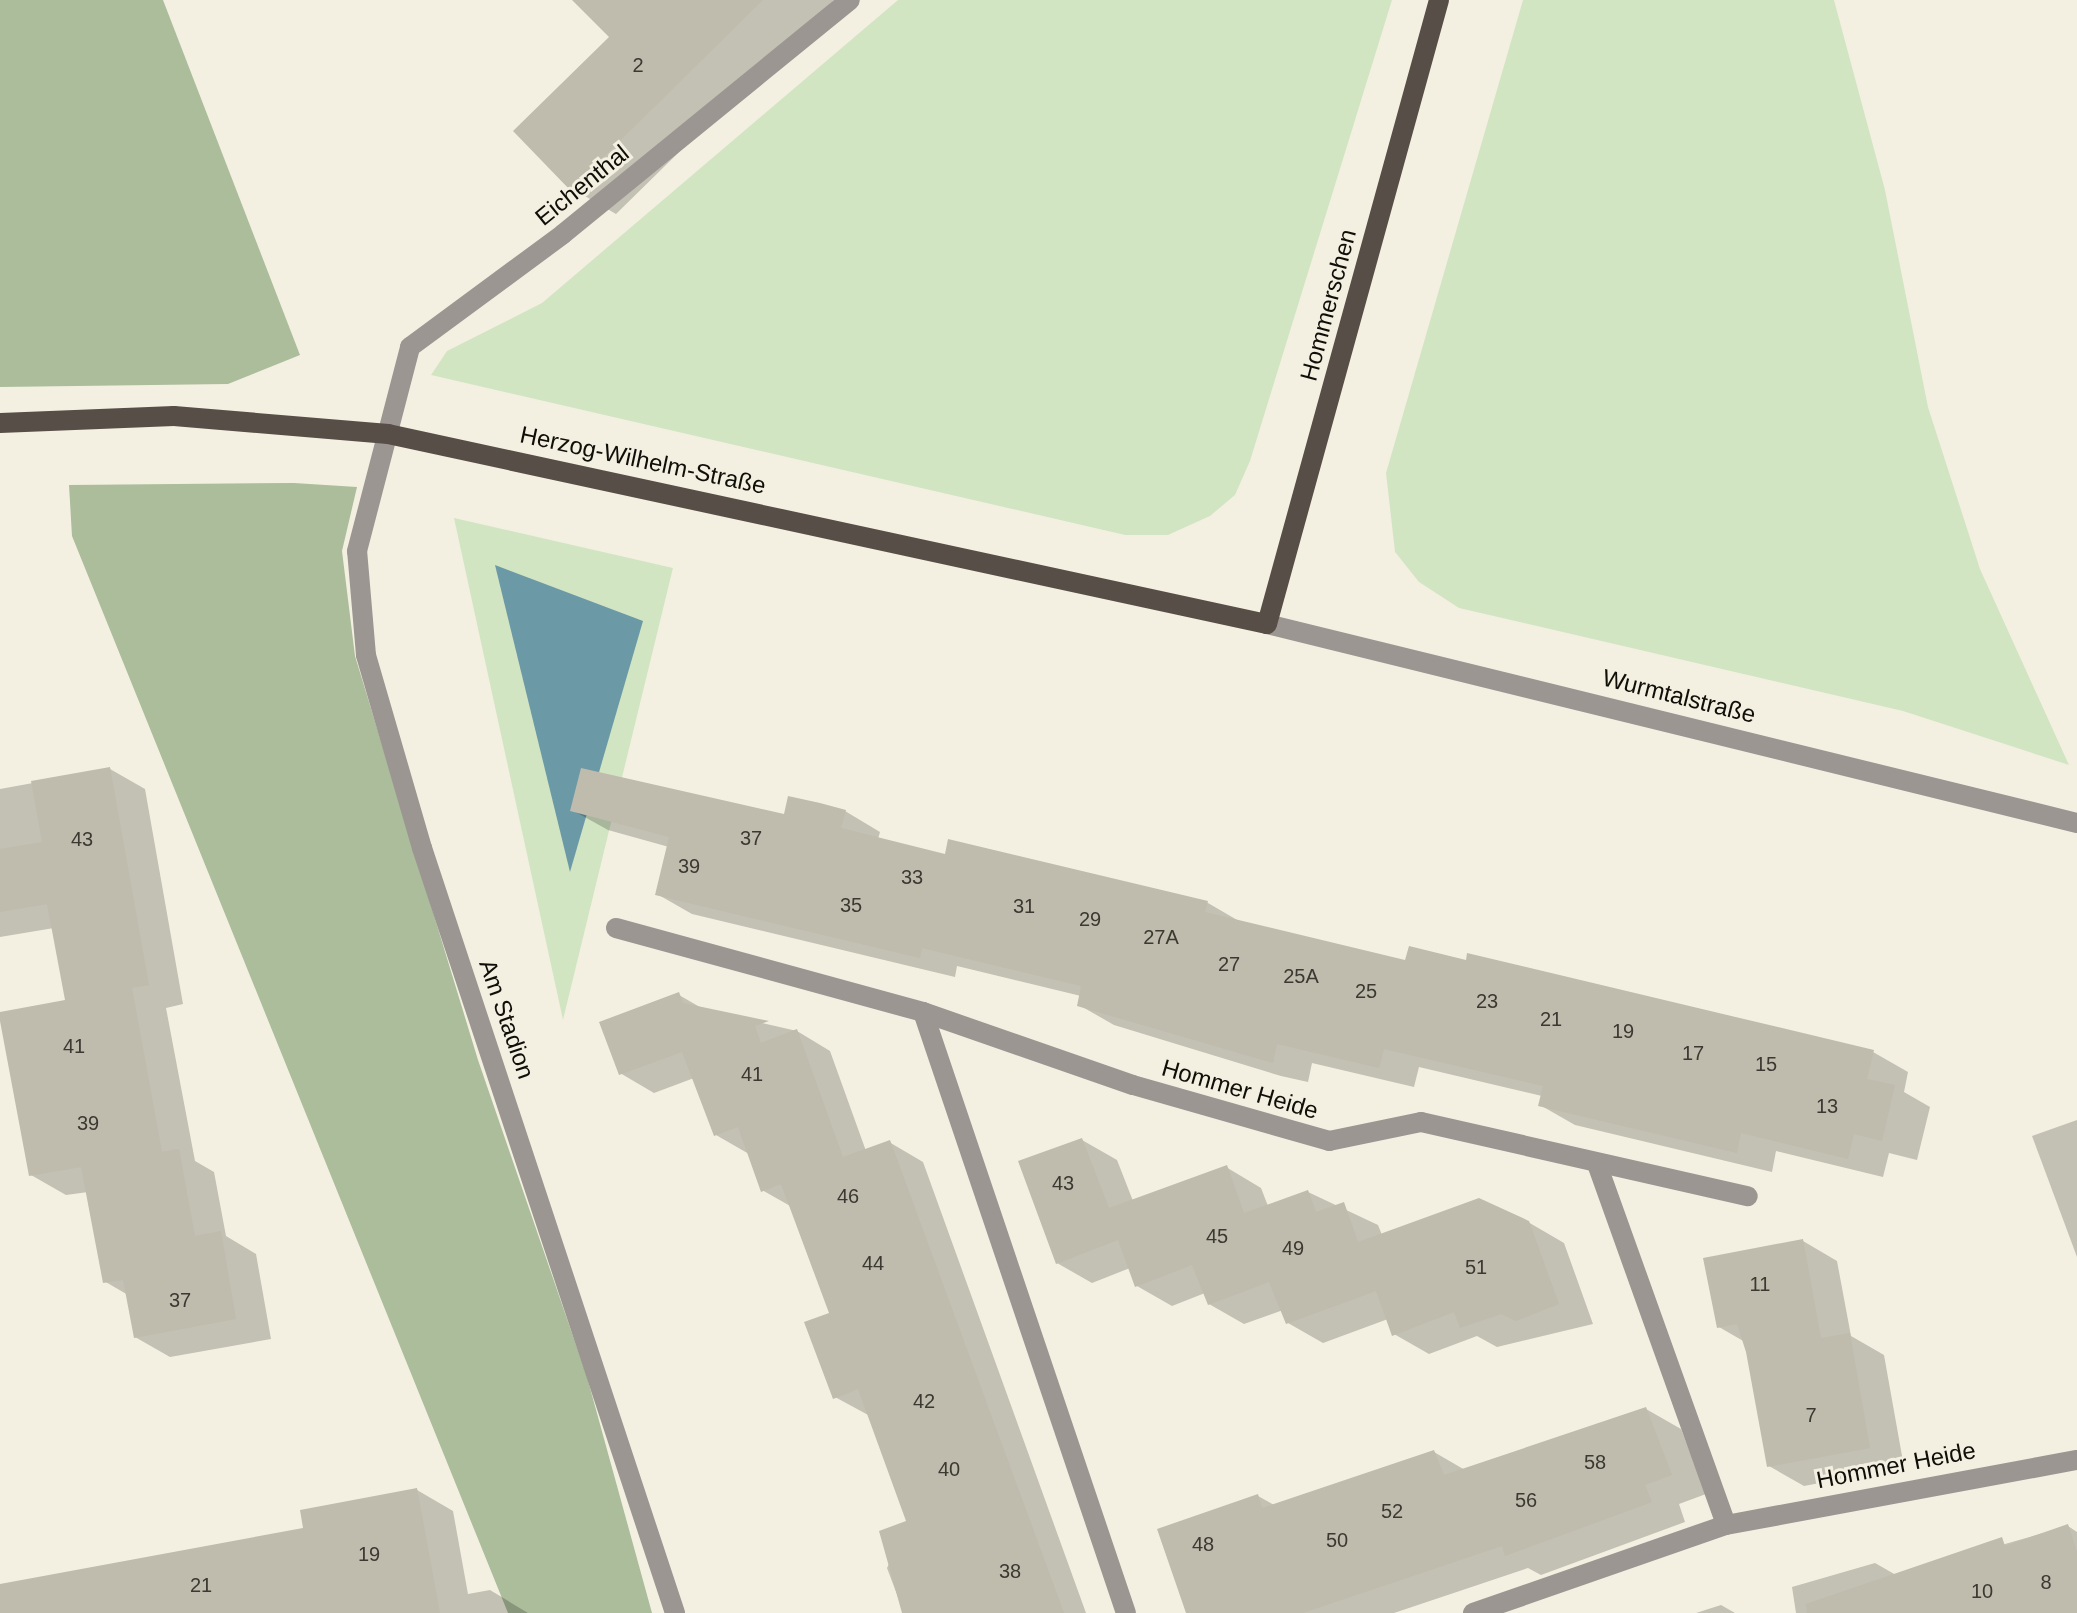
<!DOCTYPE html>
<html>
<head>
<meta charset="utf-8">
<style>
	body { margin:0 }
	#map { position:relative; width:2077px; height:1613px; overflow:hidden; background:#f4f0e1; font-family:Arial,sans-serif }
	div>[style] { position:absolute }
	.green>* { inset:0; background:#d2e5c2 }
	.forest>* { inset:0; background:#abbd9a }
	.water>* { inset:0; background:#6c99a6 }
	.shadow>* { inset:0; background:#0003 }
	.building>* { inset:0; background:#bfbbad }
	.minor>* { height:20px; margin:-10px; padding:0 10px; transform-origin:10px; border-radius:10px; background:#9c9693 }
	.major>* { height:20px; margin:-10px; padding:0 10px; transform-origin:10px; border-radius:10px; background:#584e48 }
	span { translate:-50% -50%; white-space:nowrap; text-align:center; line-height:1.15; -webkit-text-stroke:6px #f4f0e1; paint-order:stroke }
	.number-label { font-size:20px; color:#3b3932 }
	.number-label span { -webkit-text-stroke-width:0 }
	.street-label { font-size:24px; color:#0f0e09 }
</style>
</head>
<body>
<div id="map">
	<div class="green">
		<div style="clip-path:polygon(898px 0,1392px 0,1250px 461px,1235px 495px,1210px 516px,1168px 535px,1125px 535px,431px 375px,447px 351px,542px 303px)"></div>
		<div style="clip-path:polygon(1523px 0,1834px 0,1885px 190px,1928px 407px,1980px 569px,2069px 765px,1903px 711px,1459px 608px,1419px 582px,1395px 552px,1386px 473px)"></div>
		<div style="clip-path:polygon(454px 518px,673px 568px,563px 1020px)"></div>
	</div>
	<div class="forest">
		<div style="clip-path:polygon(0 0,163px 0,300px 355px,228px 384px,0 387px)"></div>
		<div style="clip-path:polygon(294px 483px,357px 487px,342px 551px,355px 656px,478px 1060px,587px 1377px,652px 1613px,508px 1613px,72px 536px,69px 485px)"></div>
	</div>
	<div class="water">
		<div style="clip-path:polygon(495px 565px,643px 621px,570px 872px)"></div>
	</div>
	<div class="shadow">
		<div style="clip-path:polygon(575px 0,834px 0,616px 214px,571px 188px,612px 37px)"></div>
		<div style="clip-path:polygon(110px 769px,145px 789px,183px 1004px,166px 1008px,195px 1161px,214px 1172px,226px 1236px,256px 1254px,271px 1339px,170px 1357px,135px 1337px,128px 1295px,104px 1281px,88px 1192px,66px 1195px,31px 1175px,67px 1002px,54px 928px,0 937px,0 789px)"></div>
		<div style="clip-path:polygon(572px 810px,786px 817px,845px 811px,880px 832px,878px 839px,946px 856px,950px 842px,1208px 903px,1244px 924px,1407px 962px,1873px 1052px,1908px 1072px,1904px 1092px,1930px 1107px,1917px 1160px,1889px 1153px,1883px 1177px,1776px 1151px,1772px 1172px,1575px 1125px,1540px 1105px,1542px 1096px,1419px 1067px,1414px 1087px,1312px 1063px,1308px 1082px,1281px 1076px,1114px 1025px,1079px 1005px,1081px 996px,957px 966px,955px 977px,692px 914px,657px 894px,669px 847px,608px 830px)"></div>
		<div style="clip-path:polygon(679px 995px,705px 1010px,797px 1031px,830px 1051px,866px 1151px,889px 1142px,923px 1162px,1086px 1613px,904px 1613px,887px 1568px,909px 1522px,870px 1416px,835px 1397px,831px 1314px,792px 1207px,762px 1190px,749px 1154px,716px 1135px,694px 1078px,654px 1093px,620px 1073px)"></div>
		<div style="clip-path:polygon(2077px 1120px,2077px 1257px,2032px 1136px)"></div>
		<div style="clip-path:polygon(1082px 1140px,1117px 1160px,1133px 1201px,1226px 1167px,1261px 1188px,1268px 1206px,1308px 1192px,1378px 1225px,1382px 1235px,1528px 1222px,1564px 1243px,1593px 1324px,1497px 1347px,1477px 1336px,1429px 1354px,1394px 1334px,1388px 1319px,1323px 1343px,1288px 1323px,1283px 1310px,1244px 1324px,1209px 1304px,1205px 1293px,1172px 1306px,1137px 1286px,1130px 1268px,1092px 1283px,1057px 1263px)"></div>
		<div style="clip-path:polygon(1803px 1241px,1837px 1261px,1851px 1336px,1884px 1355px,1904px 1467px,1804px 1486px,1769px 1466px,1745px 1342px,1719px 1327px)"></div>
		<div style="clip-path:polygon(1646px 1409px,1681px 1429px,1706px 1494px,1679px 1504px,1685px 1522px,1541px 1575px,1528px 1568px,1394px 1613px,1188px 1613px,1258px 1496px,1276px 1506px,1434px 1452px,1465px 1470px)"></div>
		<div style="clip-path:polygon(417px 1490px,453px 1511px,468px 1594px,490px 1590px,528px 1613px,0 1613px,0 1585px,306px 1530px)"></div>
		<div style="clip-path:polygon(2068px 1526px,2077px 1532px,2077px 1613px,1796px 1613px,1792px 1587px,1875px 1563px,1896px 1575px)"></div>
		<div style="clip-path:polygon(1721px 1605px,1735px 1613px,1696px 1613px)"></div>
	</div>
	<div class="building">
		<div style="clip-path:polygon(572px 0,763px 0,570px 190px,513px 131px,609px 37px)"></div>
		<div style="clip-path:polygon(110px 767px,149px 985px,132px 988px,162px 1152px,179px 1149px,195px 1236px,221px 1231px,236px 1319px,134px 1338px,123px 1280px,103px 1283px,81px 1167px,29px 1176px,0 1021px,0 1012px,65px 1000px,47px 904px,0 912px,0 849px,42px 842px,31px 781px)"></div>
		<div style="clip-path:polygon(581px 768px,784px 814px,788px 796px,820px 803px,846px 810px,841px 828px,945px 854px,948px 839px,1208px 901px,1205px 912px,1405px 960px,1409px 946px,1466px 960px,1467px 953px,1874px 1050px,1867px 1079px,1895px 1085px,1882px 1141px,1854px 1134px,1848px 1159px,1741px 1133px,1737px 1153px,1538px 1106px,1543px 1086px,1384px 1049px,1379px 1068px,1277px 1044px,1273px 1063px,1077px 1006px,1081px 986px,922px 948px,920px 958px,655px 895px,669px 837px,570px 811px)"></div>
		<div style="clip-path:polygon(679px 992px,683px 1003px,769px 1021px,755px 1026px,761px 1043px,797px 1029px,843px 1157px,890px 1140px,1064px 1613px,902px 1613px,879px 1531px,906px 1521px,858px 1389px,833px 1399px,804px 1322px,829px 1313px,781px 1184px,761px 1192px,738px 1127px,714px 1136px,682px 1052px,619px 1075px,599px 1022px)"></div>
		<div style="clip-path:polygon(1082px 1138px,1109px 1208px,1227px 1165px,1244px 1213px,1308px 1190px,1316px 1212px,1344px 1202px,1358px 1242px,1479px 1198px,1529px 1221px,1559px 1304px,1516px 1321px,1501px 1314px,1460px 1328px,1454px 1312px,1392px 1336px,1376px 1291px,1286px 1324px,1269px 1282px,1208px 1305px,1192px 1265px,1135px 1287px,1118px 1240px,1056px 1264px,1018px 1161px)"></div>
		<div style="clip-path:polygon(1803px 1239px,1821px 1338px,1850px 1333px,1870px 1448px,1767px 1467px,1746px 1352px,1737px 1324px,1717px 1328px,1703px 1258px)"></div>
		<div style="clip-path:polygon(1646px 1407px,1672px 1475px,1645px 1485px,1652px 1502px,1505px 1556px,1502px 1546px,1303px 1613px,1186px 1613px,1157px 1529px,1258px 1494px,1262px 1508px,1434px 1450px,1444px 1475px)"></div>
		<div style="clip-path:polygon(417px 1488px,440px 1613px,0 1613px,0 1584px,303px 1528px,300px 1510px)"></div>
		<div style="clip-path:polygon(2068px 1524px,2077px 1552px,2077px 1613px,1807px 1613px,1806px 1604px,2002px 1537px,2005px 1546px)"></div>
	</div>
	<div class="minor">
		<div style="left:1267px;top:624px;width:834px;rotate:13.8deg"></div>
		<div style="left:616px;top:928px;width:318px;rotate:15.3deg"></div>
		<div style="left:923px;top:1012px;width:222px;rotate:19.2deg"></div>
		<div style="left:1133px;top:1085px;width:204px;rotate:15.9deg"></div>
		<div style="left:1329px;top:1141px;width:94px;rotate:-11.7deg"></div>
		<div style="left:1421px;top:1122px;width:335px;rotate:12.8deg"></div>
		<div style="left:923px;top:1012px;width:634px;rotate:71.34deg"></div>
		<div style="left:1597px;top:1164px;width:383px;rotate:70.3deg"></div>
		<div style="left:675px;top:1613px;width:806px;rotate:-108.3deg"></div>
		<div style="left:422px;top:848px;width:201px;rotate:-106.2deg"></div>
		<div style="left:366px;top:655px;width:104px;rotate:-94.9deg"></div>
		<div style="left:357px;top:551px;width:211px;rotate:-75.4deg"></div>
		<div style="left:410px;top:347px;width:190px;rotate:-36.4deg"></div>
		<div style="left:563px;top:234px;width:370px;rotate:-39.2deg"></div>
		<div style="left:1473px;top:1613px;width:268px;rotate:-19.2deg"></div>
		<div style="left:1726px;top:1525px;width:357px;rotate:-10.5deg"></div>
	</div>
	<div class="major">
		<div style="left:0;top:423px;width:174px;rotate:-2.3deg"></div>
		<div style="left:174px;top:416px;width:215px;rotate:4.8deg"></div>
		<div style="left:388px;top:434px;width:899px;rotate:12.2deg"></div>
		<div style="left:1267px;top:624px;width:647px;rotate:-74.59deg"></div>
	</div>
	<div class="number-label">
		<span style="left:638px;top:65px">2</span>
		<span style="left:751px;top:838px">37</span>
		<span style="left:82px;top:839px">43</span>
		<span style="left:689px;top:866px">39</span>
		<span style="left:912px;top:877px">33</span>
		<span style="left:851px;top:905px">35</span>
		<span style="left:1024px;top:906px">31</span>
		<span style="left:1090px;top:919px">29</span>
		<span style="left:1161px;top:937px">27A</span>
		<span style="left:1229px;top:964px">27</span>
		<span style="left:1301px;top:976px">25A</span>
		<span style="left:1366px;top:991px">25</span>
		<span style="left:1487px;top:1001px">23</span>
		<span style="left:1551px;top:1019px">21</span>
		<span style="left:1623px;top:1031px">19</span>
		<span style="left:74px;top:1046px">41</span>
		<span style="left:1693px;top:1053px">17</span>
		<span style="left:1766px;top:1064px">15</span>
		<span style="left:752px;top:1074px">41</span>
		<span style="left:1827px;top:1106px">13</span>
		<span style="left:88px;top:1123px">39</span>
		<span style="left:1063px;top:1183px">43</span>
		<span style="left:848px;top:1196px">46</span>
		<span style="left:1217px;top:1236px">45</span>
		<span style="left:1293px;top:1248px">49</span>
		<span style="left:873px;top:1263px">44</span>
		<span style="left:1476px;top:1267px">51</span>
		<span style="left:1760px;top:1284px">11</span>
		<span style="left:180px;top:1300px">37</span>
		<span style="left:924px;top:1401px">42</span>
		<span style="left:1811px;top:1415px">7</span>
		<span style="left:1595px;top:1462px">58</span>
		<span style="left:949px;top:1469px">40</span>
		<span style="left:1526px;top:1500px">56</span>
		<span style="left:1392px;top:1511px">52</span>
		<span style="left:1337px;top:1540px">50</span>
		<span style="left:1203px;top:1544px">48</span>
		<span style="left:369px;top:1554px">19</span>
		<span style="left:1010px;top:1571px">38</span>
		<span style="left:2046px;top:1582px">8</span>
		<span style="left:201px;top:1585px">21</span>
		<span style="left:1982px;top:1591px">10</span>
	</div>
	<div class="street-label">
		<span style="left:582px;top:185px;rotate:-39deg">Eichenthal</span>
		<span style="left:1328px;top:305px;rotate:-75deg">Hommerschen</span>
		<span style="left:643px;top:460px;rotate:12deg">Herzog-Wilhelm-Straße</span>
		<span style="left:1679px;top:696px;rotate:14deg">Wurmtalstraße</span>
		<span style="left:507px;top:1019px;rotate:71deg">Am Stadion</span>
		<span style="left:1240px;top:1089px;rotate:16deg">Hommer Heide</span>
		<span style="left:1896px;top:1465px;rotate:-11deg">Hommer Heide</span>
	</div>
</div>
</body>
</html>
